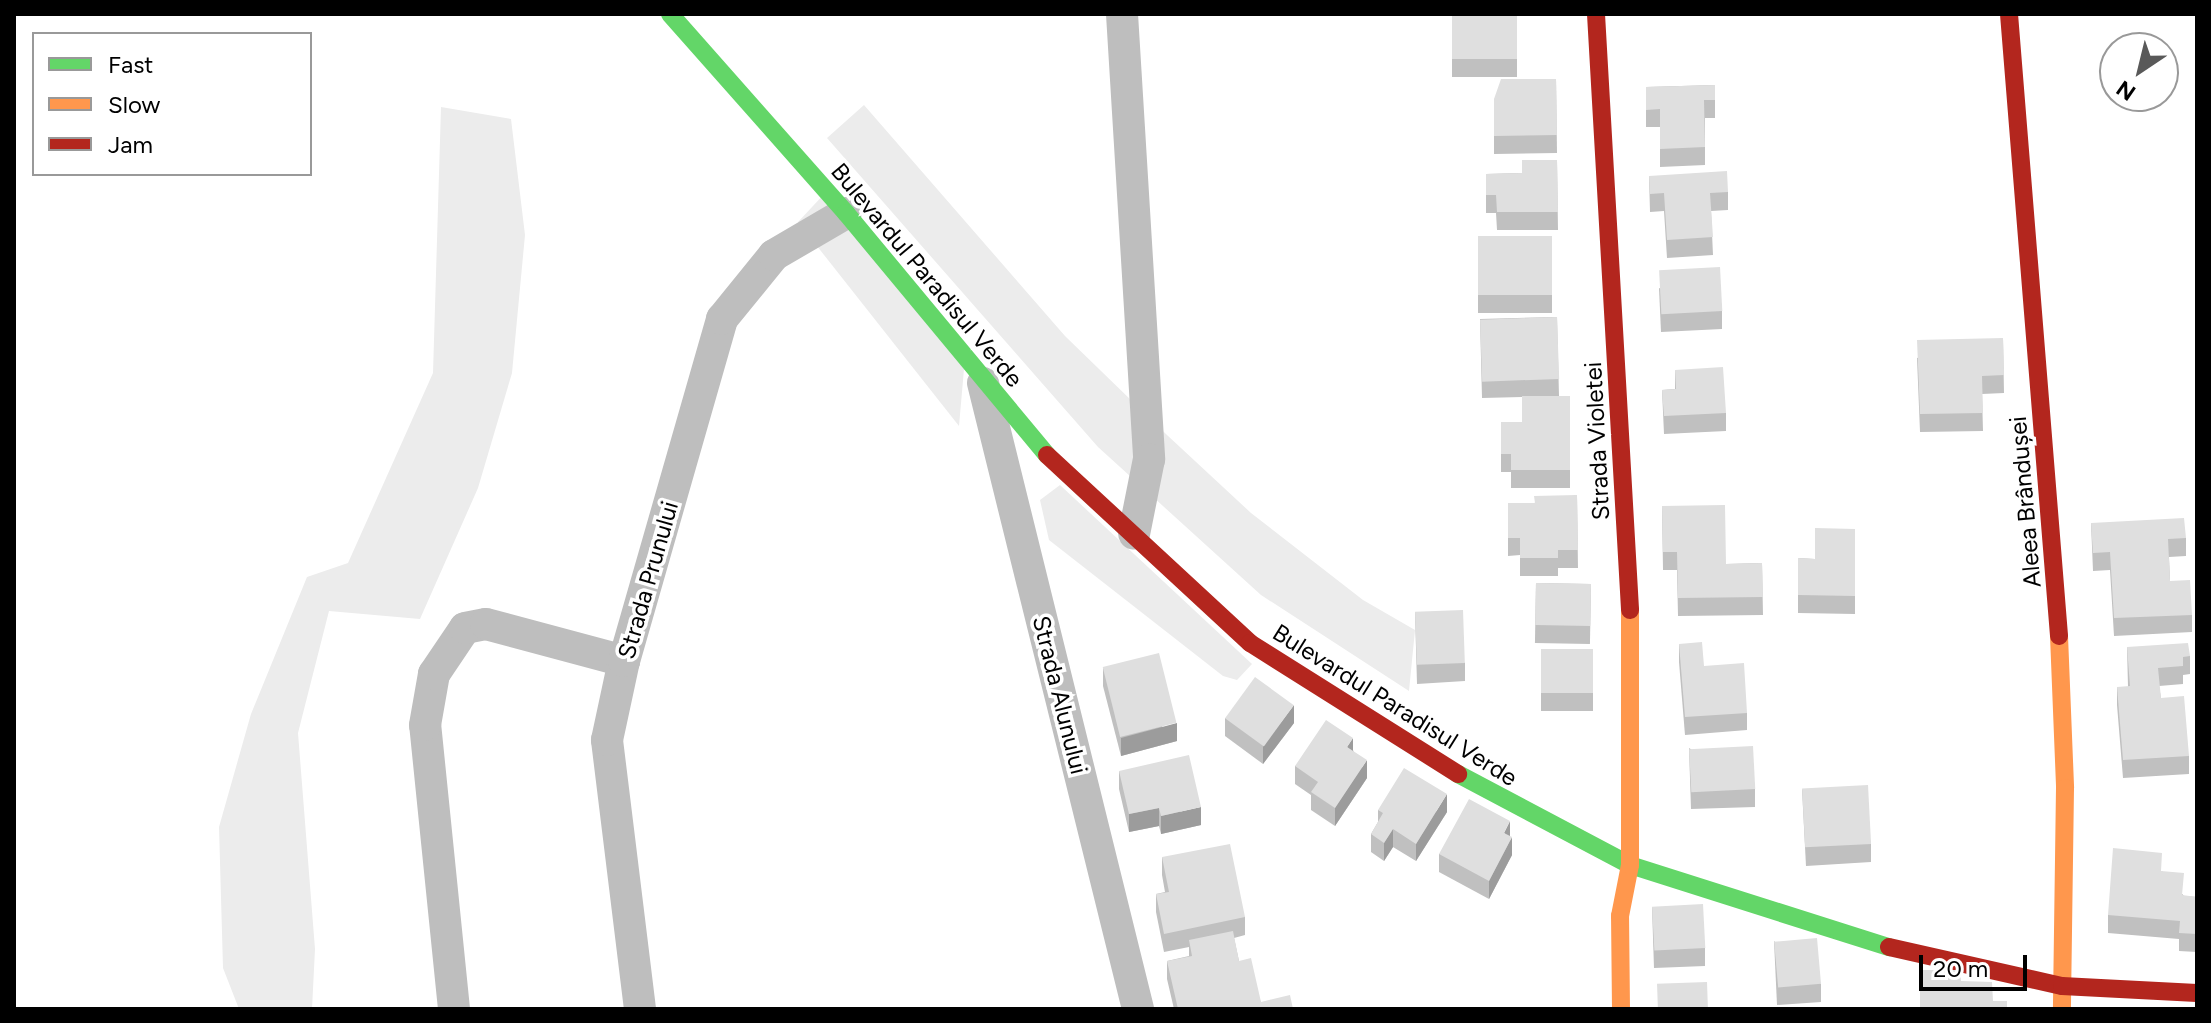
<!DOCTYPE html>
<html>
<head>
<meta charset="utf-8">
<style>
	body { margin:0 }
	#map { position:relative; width:2211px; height:1023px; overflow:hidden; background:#fff; font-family:Figtree,sans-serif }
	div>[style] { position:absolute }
	.green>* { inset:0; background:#ececec }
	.street>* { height:32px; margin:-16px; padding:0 16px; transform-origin:16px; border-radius:16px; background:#bebebe }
	.fast>* { height:18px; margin:-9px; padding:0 9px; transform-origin:9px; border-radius:9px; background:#63d668 }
	.slow>* { height:18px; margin:-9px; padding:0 9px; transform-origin:9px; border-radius:9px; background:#ff974d }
	.jam>* { height:18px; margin:-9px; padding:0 9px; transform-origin:9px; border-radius:9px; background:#b3261e }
	.wall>* { inset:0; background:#c0c0c0; transform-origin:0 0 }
	.shaded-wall>* { inset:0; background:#9c9c9c }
	.building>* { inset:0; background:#dfdfdf; transform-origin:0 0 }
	span { translate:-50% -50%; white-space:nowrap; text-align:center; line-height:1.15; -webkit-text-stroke:7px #fff; paint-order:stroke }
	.street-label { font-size:24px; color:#000 }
	.frame { position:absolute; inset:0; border:16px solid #000; pointer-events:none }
	.legend { position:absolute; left:32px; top:32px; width:280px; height:144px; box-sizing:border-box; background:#fff; border:2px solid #999; margin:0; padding:10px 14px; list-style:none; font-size:24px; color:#000 }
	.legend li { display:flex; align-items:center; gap:16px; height:40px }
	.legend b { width:40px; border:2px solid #999 }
	.north { position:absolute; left:2099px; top:32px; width:80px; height:80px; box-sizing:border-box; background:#fff; border:2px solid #999; border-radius:50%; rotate:215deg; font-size:22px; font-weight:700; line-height:32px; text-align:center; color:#000 }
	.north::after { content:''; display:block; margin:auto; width:28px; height:36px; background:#595959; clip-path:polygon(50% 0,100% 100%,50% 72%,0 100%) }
	.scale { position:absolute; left:1919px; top:955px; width:108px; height:36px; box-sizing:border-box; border:4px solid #000; border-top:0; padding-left:10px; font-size:24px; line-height:28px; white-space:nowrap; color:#000; -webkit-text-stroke:6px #fff; paint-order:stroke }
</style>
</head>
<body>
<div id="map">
	<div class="green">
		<div style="clip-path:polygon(864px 105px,1065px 336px,1167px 435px,1251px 513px,1363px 600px,1415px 630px,1409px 691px,1261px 595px,1098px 447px,827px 138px)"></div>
		<div style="clip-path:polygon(441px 107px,511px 119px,525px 235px,512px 373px,478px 488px,420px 619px,329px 611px,298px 733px,315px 949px,312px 1009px,239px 1009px,223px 968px,219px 827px,251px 714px,307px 577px,348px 563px,433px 373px)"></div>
		<div style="clip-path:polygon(827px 191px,964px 369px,959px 426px,798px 222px)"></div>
		<div style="clip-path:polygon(1060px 485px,1252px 664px,1237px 680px,1223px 676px,1049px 540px,1040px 500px)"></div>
	</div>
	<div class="street">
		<div style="left:1122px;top:14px;width:446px;rotate:86.5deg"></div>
		<div style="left:1149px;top:459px;width:76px;rotate:101.3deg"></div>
		<div style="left:983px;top:383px;width:645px;rotate:76.09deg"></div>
		<div style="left:454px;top:1009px;width:285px;rotate:-95.8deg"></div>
		<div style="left:425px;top:725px;width:52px;rotate:-80deg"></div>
		<div style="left:434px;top:674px;width:55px;rotate:-56deg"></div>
		<div style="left:465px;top:628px;width:21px;rotate:-11deg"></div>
		<div style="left:486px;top:624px;width:143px;rotate:15deg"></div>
		<div style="left:640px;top:1009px;width:271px;rotate:-97deg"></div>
		<div style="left:607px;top:740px;width:81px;rotate:-77.9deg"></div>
		<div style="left:624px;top:661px;width:356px;rotate:-74deg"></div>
		<div style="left:722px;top:319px;width:82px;rotate:-50.9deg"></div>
		<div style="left:774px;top:255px;width:83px;rotate:-30.3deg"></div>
	</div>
	<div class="fast">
		<div style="left:670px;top:14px;width:266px;rotate:48.5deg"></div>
		<div style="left:846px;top:213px;width:315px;rotate:50.3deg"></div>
		<div style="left:1458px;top:774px;width:195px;rotate:27.9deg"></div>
		<div style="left:1630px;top:865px;width:272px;rotate:17.6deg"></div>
	</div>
	<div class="slow">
		<div style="left:2059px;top:636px;width:152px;rotate:87.7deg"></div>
		<div style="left:2065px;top:788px;width:221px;rotate:90.8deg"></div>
		<div style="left:1621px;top:1009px;width:93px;rotate:-90.6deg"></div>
		<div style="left:1620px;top:916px;width:52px;rotate:-78.9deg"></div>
		<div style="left:1630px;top:865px;width:255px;rotate:-90deg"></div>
	</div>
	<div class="jam">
		<div style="left:1596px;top:14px;width:597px;rotate:86.73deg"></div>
		<div style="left:2009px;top:14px;width:624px;rotate:85.4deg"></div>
		<div style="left:1047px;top:455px;width:277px;rotate:42.8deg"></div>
		<div style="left:1250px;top:643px;width:246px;rotate:32.2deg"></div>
		<div style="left:1889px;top:947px;width:177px;rotate:12.7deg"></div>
		<div style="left:2062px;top:986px;width:135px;rotate:3deg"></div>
	</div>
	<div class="wall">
		<div style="left:1452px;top:14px;width:65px;height:63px"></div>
		<div style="clip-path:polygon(1556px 79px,1557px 153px,1494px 154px,1494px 99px)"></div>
		<div style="clip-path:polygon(1715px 85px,1715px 118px,1705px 118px,1705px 165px,1660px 167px,1660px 127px,1646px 127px,1646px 87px)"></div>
		<div style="clip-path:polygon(1557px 160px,1558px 230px,1497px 230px,1496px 213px,1486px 213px,1486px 174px,1522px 173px)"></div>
		<div style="clip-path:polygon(1649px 176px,1728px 192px,1728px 210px,1711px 211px,1713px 255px,1667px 258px,1664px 211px,1650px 212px)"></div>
		<div style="left:1552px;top:236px;width:77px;height:74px;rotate:90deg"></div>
		<div style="clip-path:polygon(1659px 288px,1722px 311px,1722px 329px,1661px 332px)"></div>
		<div style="clip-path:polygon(1557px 317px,1559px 396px,1570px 396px,1570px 488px,1511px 488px,1511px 472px,1501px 472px,1501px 422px,1522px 422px,1522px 397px,1482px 398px,1480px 319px)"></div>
		<div style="clip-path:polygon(2003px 338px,2004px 393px,1982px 394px,1983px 431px,1920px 432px,1917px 358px)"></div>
		<div style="clip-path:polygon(1675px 370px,1726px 413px,1726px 431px,1664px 434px,1662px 390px,1675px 389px)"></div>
		<div style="clip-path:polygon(1577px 495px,1578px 568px,1558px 568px,1558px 576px,1520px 576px,1520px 555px,1508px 556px,1508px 503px,1534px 503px)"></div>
		<div style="clip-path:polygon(1662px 506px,1726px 564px,1762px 563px,1763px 615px,1678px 616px,1677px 570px,1663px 570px)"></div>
		<div style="clip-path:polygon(2091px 523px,2186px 538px,2186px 556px,2169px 557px,2170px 581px,2192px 615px,2192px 632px,2114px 636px,2110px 570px,2093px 571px)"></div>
		<div style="clip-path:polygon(1855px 529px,1855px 614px,1798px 613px,1798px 558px,1815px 559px)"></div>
		<div style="left:1536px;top:583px;width:55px;height:60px;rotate:1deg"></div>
		<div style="clip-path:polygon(1415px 612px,1465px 663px,1465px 681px,1417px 684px)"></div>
		<div style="clip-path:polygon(1679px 644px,1704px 666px,1747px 713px,1747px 730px,1685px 735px,1679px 662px)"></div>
		<div style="clip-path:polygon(2127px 647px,2190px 656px,2190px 674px,2183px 675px,2183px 684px,2159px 686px,2161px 698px,2189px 756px,2189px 774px,2123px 778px,2117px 705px,2117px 687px,2128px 687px)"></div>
		<div style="left:1541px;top:649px;width:52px;height:62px"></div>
		<div style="clip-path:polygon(1103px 668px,1177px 741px,1121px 756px,1103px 686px)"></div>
		<div style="clip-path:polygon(1225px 718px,1294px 723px,1263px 764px,1225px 736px)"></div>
		<div style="clip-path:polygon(1689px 748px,1755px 789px,1755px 807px,1691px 809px)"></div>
		<div style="clip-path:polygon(1353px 750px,1367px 778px,1335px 826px,1311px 810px,1311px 795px,1295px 784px,1295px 766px)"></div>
		<div style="clip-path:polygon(1119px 771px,1201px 825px,1161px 834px,1159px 826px,1129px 832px,1119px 789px)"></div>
		<div style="clip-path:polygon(1802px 789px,1871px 844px,1871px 862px,1806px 866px)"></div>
		<div style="clip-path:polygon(1378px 810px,1447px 812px,1416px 861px,1393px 847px,1384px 861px,1371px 852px,1371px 834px,1378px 822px)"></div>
		<div style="clip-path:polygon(1510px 836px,1512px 855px,1489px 899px,1439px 872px,1439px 854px)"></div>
		<div style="clip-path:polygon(1162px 857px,1245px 917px,1245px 935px,1234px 938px,1239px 961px,1261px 1002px,1293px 1009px,1174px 1009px,1167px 979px,1167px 961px,1189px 956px,1189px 947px,1164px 952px,1156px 912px,1156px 894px,1165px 892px,1162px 875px)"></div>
		<div style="clip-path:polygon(2162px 871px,2184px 896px,2197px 897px,2197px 952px,2179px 951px,2179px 939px,2108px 933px,2108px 915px)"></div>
		<div style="clip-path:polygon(1652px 907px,1705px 948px,1705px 966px,1654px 968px)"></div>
		<div style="clip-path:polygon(1774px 941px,1821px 984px,1821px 1002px,1777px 1005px)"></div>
	</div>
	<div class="shaded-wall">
		<div style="clip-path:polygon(1294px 705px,1294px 723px,1263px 764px,1263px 746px)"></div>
		<div style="clip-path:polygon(1177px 723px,1177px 741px,1121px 756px,1121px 738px)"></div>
		<div style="clip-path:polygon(1353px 738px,1353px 756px,1347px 747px)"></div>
		<div style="clip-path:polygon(1367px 760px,1367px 778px,1335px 826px,1335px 808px)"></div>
		<div style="clip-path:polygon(1447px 794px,1447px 812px,1416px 861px,1416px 844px)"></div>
		<div style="clip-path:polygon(1201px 807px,1201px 825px,1161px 834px,1161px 816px)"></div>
		<div style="clip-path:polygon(1159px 808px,1159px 826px,1129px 832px,1129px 814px)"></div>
		<div style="clip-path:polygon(1510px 821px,1510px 839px,1504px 833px)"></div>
		<div style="clip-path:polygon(1393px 829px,1393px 847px,1384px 861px,1384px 843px)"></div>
		<div style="clip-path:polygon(1512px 837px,1512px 855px,1489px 899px,1489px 881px)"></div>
	</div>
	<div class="building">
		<div style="left:1452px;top:14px;width:65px;height:45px"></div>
		<div style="clip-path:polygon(1501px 79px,1556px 79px,1557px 135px,1494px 136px,1494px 99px)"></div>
		<div style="clip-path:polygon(1715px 85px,1715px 100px,1704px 100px,1705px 147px,1660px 149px,1660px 109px,1646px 110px,1646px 87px)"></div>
		<div style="clip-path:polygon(1522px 160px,1557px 160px,1558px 212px,1497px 212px,1496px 195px,1486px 195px,1486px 174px,1522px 173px)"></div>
		<div style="clip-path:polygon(1727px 171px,1728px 192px,1710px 193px,1713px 237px,1667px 240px,1664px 193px,1650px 194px,1649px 176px)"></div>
		<div style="left:1552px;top:236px;width:59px;height:74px;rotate:90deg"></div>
		<div style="left:1720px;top:267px;width:44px;height:61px;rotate:87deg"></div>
		<div style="left:1557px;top:317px;width:62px;height:77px;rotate:88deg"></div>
		<div style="clip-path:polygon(2003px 338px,2004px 375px,1982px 376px,1983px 413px,1920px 414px,1917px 340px)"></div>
		<div style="clip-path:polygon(1723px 367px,1726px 413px,1664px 416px,1662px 390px,1676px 389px,1675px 370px)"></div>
		<div style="clip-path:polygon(1522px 396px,1570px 396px,1570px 470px,1511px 470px,1511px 454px,1501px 454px,1501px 422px,1522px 422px)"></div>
		<div style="clip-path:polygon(1577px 495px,1578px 550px,1558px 550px,1558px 558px,1520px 558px,1520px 538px,1508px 538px,1508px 503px,1535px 503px,1534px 496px)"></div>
		<div style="clip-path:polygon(1725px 505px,1726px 564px,1762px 563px,1763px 597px,1678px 598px,1677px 552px,1663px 552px,1662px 506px)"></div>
		<div style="clip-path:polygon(2184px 518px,2186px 538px,2168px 539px,2170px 581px,2190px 580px,2192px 615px,2114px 618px,2110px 552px,2093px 553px,2091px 523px)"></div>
		<div style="clip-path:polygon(1815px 528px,1855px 529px,1855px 596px,1798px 595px,1798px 558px,1815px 559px)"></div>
		<div style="left:1536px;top:583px;width:55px;height:42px;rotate:1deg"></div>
		<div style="left:1463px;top:610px;width:53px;height:48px;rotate:88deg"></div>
		<div style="clip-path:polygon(1702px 642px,1704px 666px,1744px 663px,1747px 713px,1685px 717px,1679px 644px)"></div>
		<div style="clip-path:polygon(2188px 643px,2190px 656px,2183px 657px,2183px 666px,2158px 668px,2161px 698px,2184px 696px,2189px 756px,2123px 760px,2117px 687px,2130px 686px,2127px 647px)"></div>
		<div style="left:1541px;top:649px;width:52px;height:44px"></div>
		<div style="left:1159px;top:653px;width:72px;height:58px;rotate:76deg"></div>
		<div style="left:1255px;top:677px;width:48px;height:51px;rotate:36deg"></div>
		<div style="clip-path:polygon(1326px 720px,1353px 738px,1347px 747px,1367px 760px,1335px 808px,1311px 792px,1318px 782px,1295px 766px)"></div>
		<div style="left:1753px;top:746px;width:43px;height:64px;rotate:87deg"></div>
		<div style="clip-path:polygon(1189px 755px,1201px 807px,1161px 816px,1159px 808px,1129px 814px,1119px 771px)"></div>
		<div style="clip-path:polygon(1404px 768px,1447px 794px,1416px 844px,1393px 829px,1384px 843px,1371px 834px,1383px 813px,1378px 810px)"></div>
		<div style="left:1868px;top:785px;width:59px;height:66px;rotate:87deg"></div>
		<div style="clip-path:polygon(1469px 799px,1510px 821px,1504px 833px,1512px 837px,1489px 881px,1439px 854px)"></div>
		<div style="clip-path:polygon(1230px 844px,1245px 917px,1164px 934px,1156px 894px,1169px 892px,1162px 857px)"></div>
		<div style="clip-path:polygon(2113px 848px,2162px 853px,2161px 871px,2184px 873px,2182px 895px,2197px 897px,2197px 934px,2179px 933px,2180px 921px,2108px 915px)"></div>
		<div style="left:1703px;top:904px;width:44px;height:51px;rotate:87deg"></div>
		<div style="clip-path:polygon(1233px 931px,1239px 961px,1251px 958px,1261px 1002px,1290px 995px,1293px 1009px,1178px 1009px,1167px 961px,1192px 956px,1189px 940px)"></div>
		<div style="left:1817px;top:938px;width:46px;height:43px;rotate:85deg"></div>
		<div style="clip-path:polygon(1920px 970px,1960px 970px,1961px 981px,1992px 982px,1993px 1001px,2007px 1001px,2007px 1009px,1920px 1009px)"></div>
		<div style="left:1707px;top:982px;width:27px;height:50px;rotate:88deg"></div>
	</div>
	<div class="street-label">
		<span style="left:927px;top:275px;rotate:50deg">Bulevardul Paradisul Verde</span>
		<span style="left:1597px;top:441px;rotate:-93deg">Strada Violetei</span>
		<span style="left:2025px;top:502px;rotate:-95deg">Aleea Brândușei</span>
		<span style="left:648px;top:580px;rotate:-74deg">Strada Prunului</span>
		<span style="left:1060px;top:695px;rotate:76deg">Strada Alunului</span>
		<span style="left:1395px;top:705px;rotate:32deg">Bulevardul Paradisul Verde</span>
	</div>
	<div class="frame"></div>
	<ul class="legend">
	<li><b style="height:10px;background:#63d668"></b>Fast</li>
	<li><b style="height:10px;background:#ff974d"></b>Slow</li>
	<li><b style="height:10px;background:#b3261e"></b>Jam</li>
	</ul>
	<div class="north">N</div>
	<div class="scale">20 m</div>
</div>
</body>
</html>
